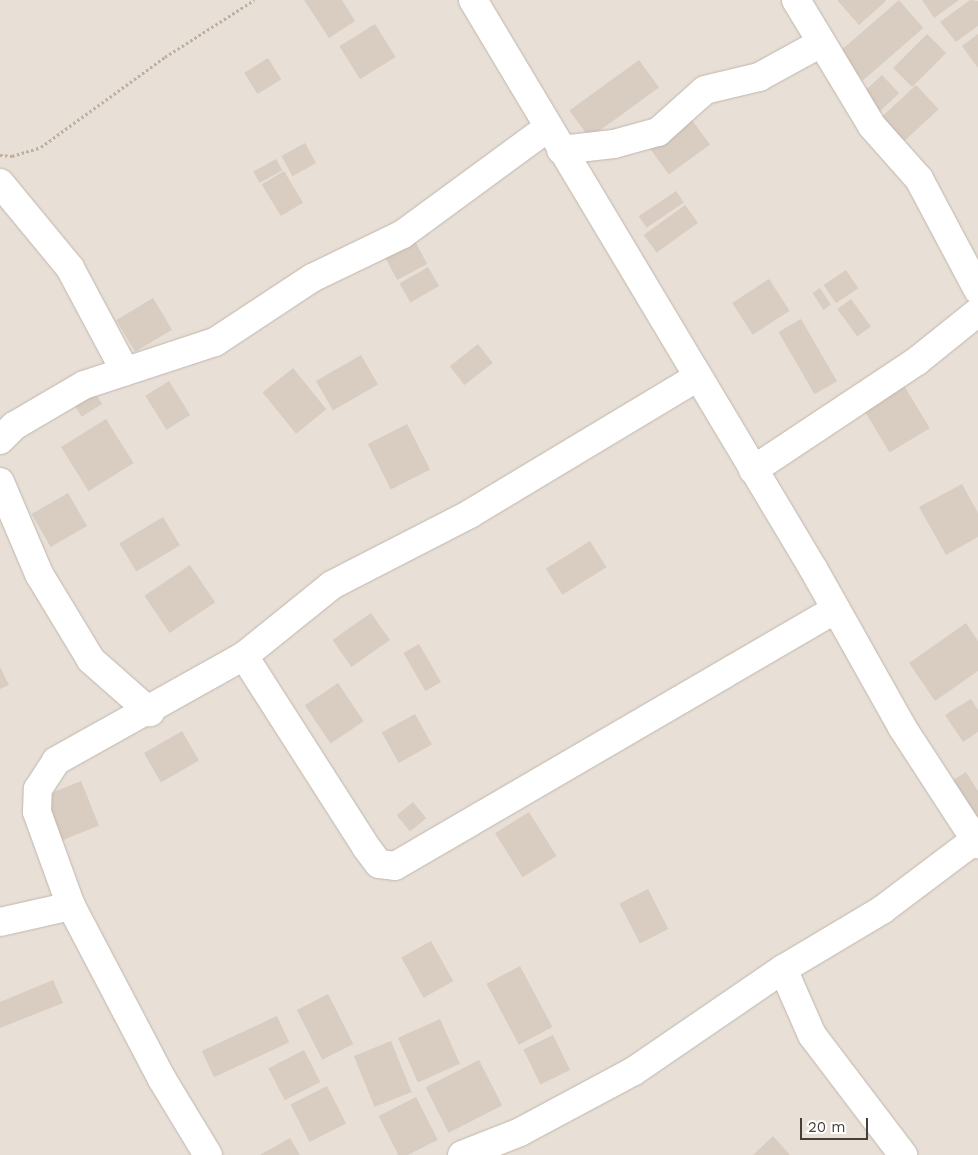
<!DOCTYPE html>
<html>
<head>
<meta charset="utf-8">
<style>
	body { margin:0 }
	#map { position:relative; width:978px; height:1155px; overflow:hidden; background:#f4efe9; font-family:"Work Sans",sans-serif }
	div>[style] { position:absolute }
	.residential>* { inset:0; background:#e8e0d7; transform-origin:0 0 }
	.building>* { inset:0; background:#d9ccc1; transform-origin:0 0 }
	.path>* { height:3px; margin-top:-1.5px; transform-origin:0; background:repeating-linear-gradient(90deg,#c1af9d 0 2.5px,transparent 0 5px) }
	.roads { filter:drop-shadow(0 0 1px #c0b5ac) drop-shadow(0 0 1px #c0b5ac) }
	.minor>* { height:28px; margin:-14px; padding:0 14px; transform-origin:14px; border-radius:14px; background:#fff }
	span { translate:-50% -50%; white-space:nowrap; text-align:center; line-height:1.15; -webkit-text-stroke:5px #fff; paint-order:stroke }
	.scale { position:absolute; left:800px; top:1118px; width:68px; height:22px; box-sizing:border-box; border:2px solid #483f37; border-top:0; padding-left:6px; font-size:15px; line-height:18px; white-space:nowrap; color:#483f37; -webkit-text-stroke:4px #fff; paint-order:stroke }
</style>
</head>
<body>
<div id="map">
	<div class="residential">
		<div style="left:0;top:0;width:978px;height:1155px"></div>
	</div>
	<div class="building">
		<div style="clip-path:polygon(304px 0,342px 0,355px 21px,329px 38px)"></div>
		<div style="clip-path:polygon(837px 0,885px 0,886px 1px,859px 25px)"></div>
		<div style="left:899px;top:0;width:37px;height:80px;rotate:49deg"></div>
		<div style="clip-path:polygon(922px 0,959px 0,934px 18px)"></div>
		<div style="clip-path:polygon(970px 0,978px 1px,978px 26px,956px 42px,940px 22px)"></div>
		<div style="left:375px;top:24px;width:39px;height:42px;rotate:58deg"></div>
		<div style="left:927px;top:34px;width:27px;height:48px;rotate:45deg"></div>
		<div style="clip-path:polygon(978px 34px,978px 68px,962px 46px)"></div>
		<div style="left:268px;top:58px;width:25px;height:28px;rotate:58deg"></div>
		<div style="left:639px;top:60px;width:34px;height:86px;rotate:54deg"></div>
		<div style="left:882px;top:75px;width:25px;height:35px;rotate:47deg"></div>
		<div style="left:916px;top:85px;width:33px;height:51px;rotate:47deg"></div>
		<div style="left:690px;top:117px;width:34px;height:51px;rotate:54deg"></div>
		<div style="left:305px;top:143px;width:23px;height:27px;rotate:61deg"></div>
		<div style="left:276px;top:159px;width:13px;height:26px;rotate:61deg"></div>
		<div style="left:284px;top:171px;width:37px;height:26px;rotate:59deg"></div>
		<div style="left:676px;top:191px;width:14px;height:45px;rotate:56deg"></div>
		<div style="left:685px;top:205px;width:22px;height:51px;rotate:54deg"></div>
		<div style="left:415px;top:241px;width:26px;height:34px;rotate:62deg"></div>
		<div style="left:428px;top:267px;width:22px;height:33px;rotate:60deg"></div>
		<div style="left:846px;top:270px;width:22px;height:27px;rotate:56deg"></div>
		<div style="left:769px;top:279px;width:38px;height:44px;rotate:57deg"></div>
		<div style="left:820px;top:288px;width:20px;height:9px;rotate:57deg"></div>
		<div style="left:153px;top:298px;width:37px;height:43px;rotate:59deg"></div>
		<div style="left:851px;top:299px;width:34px;height:17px;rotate:54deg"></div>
		<div style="left:801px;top:319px;width:72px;height:26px;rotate:60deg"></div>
		<div style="left:478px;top:344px;width:24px;height:36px;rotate:52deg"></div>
		<div style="left:361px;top:355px;width:34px;height:52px;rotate:60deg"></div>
		<div style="left:293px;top:368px;width:53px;height:39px;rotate:51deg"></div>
		<div style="left:169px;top:381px;width:40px;height:28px;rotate:58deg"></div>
		<div style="left:902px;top:382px;width:54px;height:47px;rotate:59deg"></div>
		<div style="left:92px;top:388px;width:19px;height:24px;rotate:58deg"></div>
		<div style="left:106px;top:419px;width:52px;height:53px;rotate:58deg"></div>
		<div style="left:407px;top:424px;width:51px;height:44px;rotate:63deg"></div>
		<div style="clip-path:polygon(962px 484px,978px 513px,978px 537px,946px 555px,919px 507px)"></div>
		<div style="left:68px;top:493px;width:38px;height:42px;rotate:60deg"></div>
		<div style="left:163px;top:517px;width:33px;height:51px;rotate:59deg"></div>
		<div style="left:590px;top:541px;width:31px;height:52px;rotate:58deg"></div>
		<div style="left:190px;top:565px;width:45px;height:55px;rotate:56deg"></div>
		<div style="left:371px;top:613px;width:33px;height:47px;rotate:55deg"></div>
		<div style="clip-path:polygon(966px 623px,978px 641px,978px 671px,935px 701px,909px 663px)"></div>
		<div style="left:419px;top:644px;width:44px;height:18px;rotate:60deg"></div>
		<div style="clip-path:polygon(0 667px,9px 685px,0 689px)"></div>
		<div style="left:338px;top:683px;width:46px;height:40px;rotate:56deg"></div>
		<div style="clip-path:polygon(971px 699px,978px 710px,978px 732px,963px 742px,945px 715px)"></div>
		<div style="left:415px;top:714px;width:35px;height:38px;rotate:61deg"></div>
		<div style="left:182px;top:731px;width:34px;height:44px;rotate:60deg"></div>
		<div style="clip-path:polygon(966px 772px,978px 791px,978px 821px,947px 784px)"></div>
		<div style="left:81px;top:781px;width:48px;height:44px;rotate:68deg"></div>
		<div style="left:413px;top:802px;width:21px;height:21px;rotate:51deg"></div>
		<div style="left:529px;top:812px;width:52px;height:40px;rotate:58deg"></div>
		<div style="left:648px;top:889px;width:45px;height:32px;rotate:63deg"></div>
		<div style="left:431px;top:941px;width:46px;height:34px;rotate:61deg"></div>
		<div style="left:520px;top:966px;width:69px;height:38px;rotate:62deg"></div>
		<div style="clip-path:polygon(53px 980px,63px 1003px,0 1028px,0 1002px)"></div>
		<div style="left:328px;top:994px;width:56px;height:35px;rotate:63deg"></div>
		<div style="left:277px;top:1016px;width:29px;height:83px;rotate:65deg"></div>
		<div style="left:440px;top:1019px;width:49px;height:46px;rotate:66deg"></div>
		<div style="left:553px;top:1035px;width:39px;height:33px;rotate:64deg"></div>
		<div style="left:391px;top:1041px;width:55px;height:40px;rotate:68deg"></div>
		<div style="left:304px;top:1050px;width:36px;height:40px;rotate:63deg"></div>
		<div style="left:479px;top:1060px;width:51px;height:60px;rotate:63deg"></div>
		<div style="left:327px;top:1086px;width:42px;height:41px;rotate:63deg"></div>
		<div style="left:416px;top:1097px;width:48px;height:42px;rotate:63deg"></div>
		<div style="clip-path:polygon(773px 1136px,790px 1155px,753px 1155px)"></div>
		<div style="clip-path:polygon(290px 1138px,300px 1155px,260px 1155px)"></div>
	</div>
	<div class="path">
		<div style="left:0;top:155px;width:12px;rotate:5deg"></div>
		<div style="left:12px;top:156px;width:30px;rotate:-17deg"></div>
		<div style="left:41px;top:147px;width:153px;rotate:-36deg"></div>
		<div style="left:165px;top:57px;width:106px;rotate:-32.6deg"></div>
	</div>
	<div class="roads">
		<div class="minor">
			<div style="left:473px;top:0;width:664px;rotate:59.11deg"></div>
			<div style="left:814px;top:570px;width:180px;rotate:60.7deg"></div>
			<div style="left:902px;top:727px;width:140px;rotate:57deg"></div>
			<div style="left:796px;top:0;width:147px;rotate:58.9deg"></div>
			<div style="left:872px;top:126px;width:71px;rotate:48.4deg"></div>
			<div style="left:919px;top:179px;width:126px;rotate:62deg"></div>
			<div style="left:561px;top:150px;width:53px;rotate:-6.5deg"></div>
			<div style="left:614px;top:144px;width:46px;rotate:-15.3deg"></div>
			<div style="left:658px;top:132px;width:63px;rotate:-41.8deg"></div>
			<div style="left:705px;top:90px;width:56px;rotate:-13.5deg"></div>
			<div style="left:759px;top:77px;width:71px;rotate:-28.7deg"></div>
			<div style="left:0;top:183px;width:110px;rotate:50.5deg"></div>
			<div style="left:70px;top:268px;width:117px;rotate:61.9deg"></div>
			<div style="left:696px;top:378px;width:264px;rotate:149deg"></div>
			<div style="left:470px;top:514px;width:155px;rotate:152.8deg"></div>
			<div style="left:332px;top:585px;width:113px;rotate:141.1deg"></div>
			<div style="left:244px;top:656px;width:227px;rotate:57.4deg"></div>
			<div style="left:366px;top:847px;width:21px;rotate:53deg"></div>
			<div style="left:379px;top:864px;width:16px;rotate:7deg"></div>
			<div style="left:395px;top:866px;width:510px;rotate:-30.23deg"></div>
			<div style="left:0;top:440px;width:20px;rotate:-45deg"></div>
			<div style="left:14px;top:426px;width:81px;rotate:-30.4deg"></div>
			<div style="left:84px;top:385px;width:138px;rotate:-18.2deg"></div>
			<div style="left:215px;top:342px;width:116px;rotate:-33.4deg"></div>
			<div style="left:312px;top:278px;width:101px;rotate:-25.8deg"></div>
			<div style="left:403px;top:234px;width:177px;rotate:-36.3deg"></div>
			<div style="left:753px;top:470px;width:197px;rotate:-33.6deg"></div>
			<div style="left:917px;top:361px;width:78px;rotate:-38.8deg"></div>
			<div style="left:0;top:482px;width:100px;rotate:67deg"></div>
			<div style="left:39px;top:574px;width:100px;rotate:58.8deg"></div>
			<div style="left:91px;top:660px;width:79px;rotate:41.4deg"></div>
			<div style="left:0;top:922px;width:73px;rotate:-12.7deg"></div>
			<div style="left:783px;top:969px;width:72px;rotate:66.3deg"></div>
			<div style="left:812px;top:1035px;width:151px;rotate:52.8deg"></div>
			<div style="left:208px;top:1155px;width:89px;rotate:-121.2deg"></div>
			<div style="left:162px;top:1079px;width:195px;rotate:-117.7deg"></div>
			<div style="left:71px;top:906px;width:100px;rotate:-109.9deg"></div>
			<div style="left:37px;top:812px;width:23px;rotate:-88deg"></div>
			<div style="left:38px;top:789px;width:33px;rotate:-57deg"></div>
			<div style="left:56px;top:761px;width:215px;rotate:-29.2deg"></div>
			<div style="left:462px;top:1155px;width:62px;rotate:-21.6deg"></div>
			<div style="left:520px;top:1132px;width:129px;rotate:-28.2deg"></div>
			<div style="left:634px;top:1071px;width:181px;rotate:-34.4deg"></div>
			<div style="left:783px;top:969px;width:115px;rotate:-30.8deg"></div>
			<div style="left:882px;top:910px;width:116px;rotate:-37deg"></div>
		</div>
	</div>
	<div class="scale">20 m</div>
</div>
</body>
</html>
